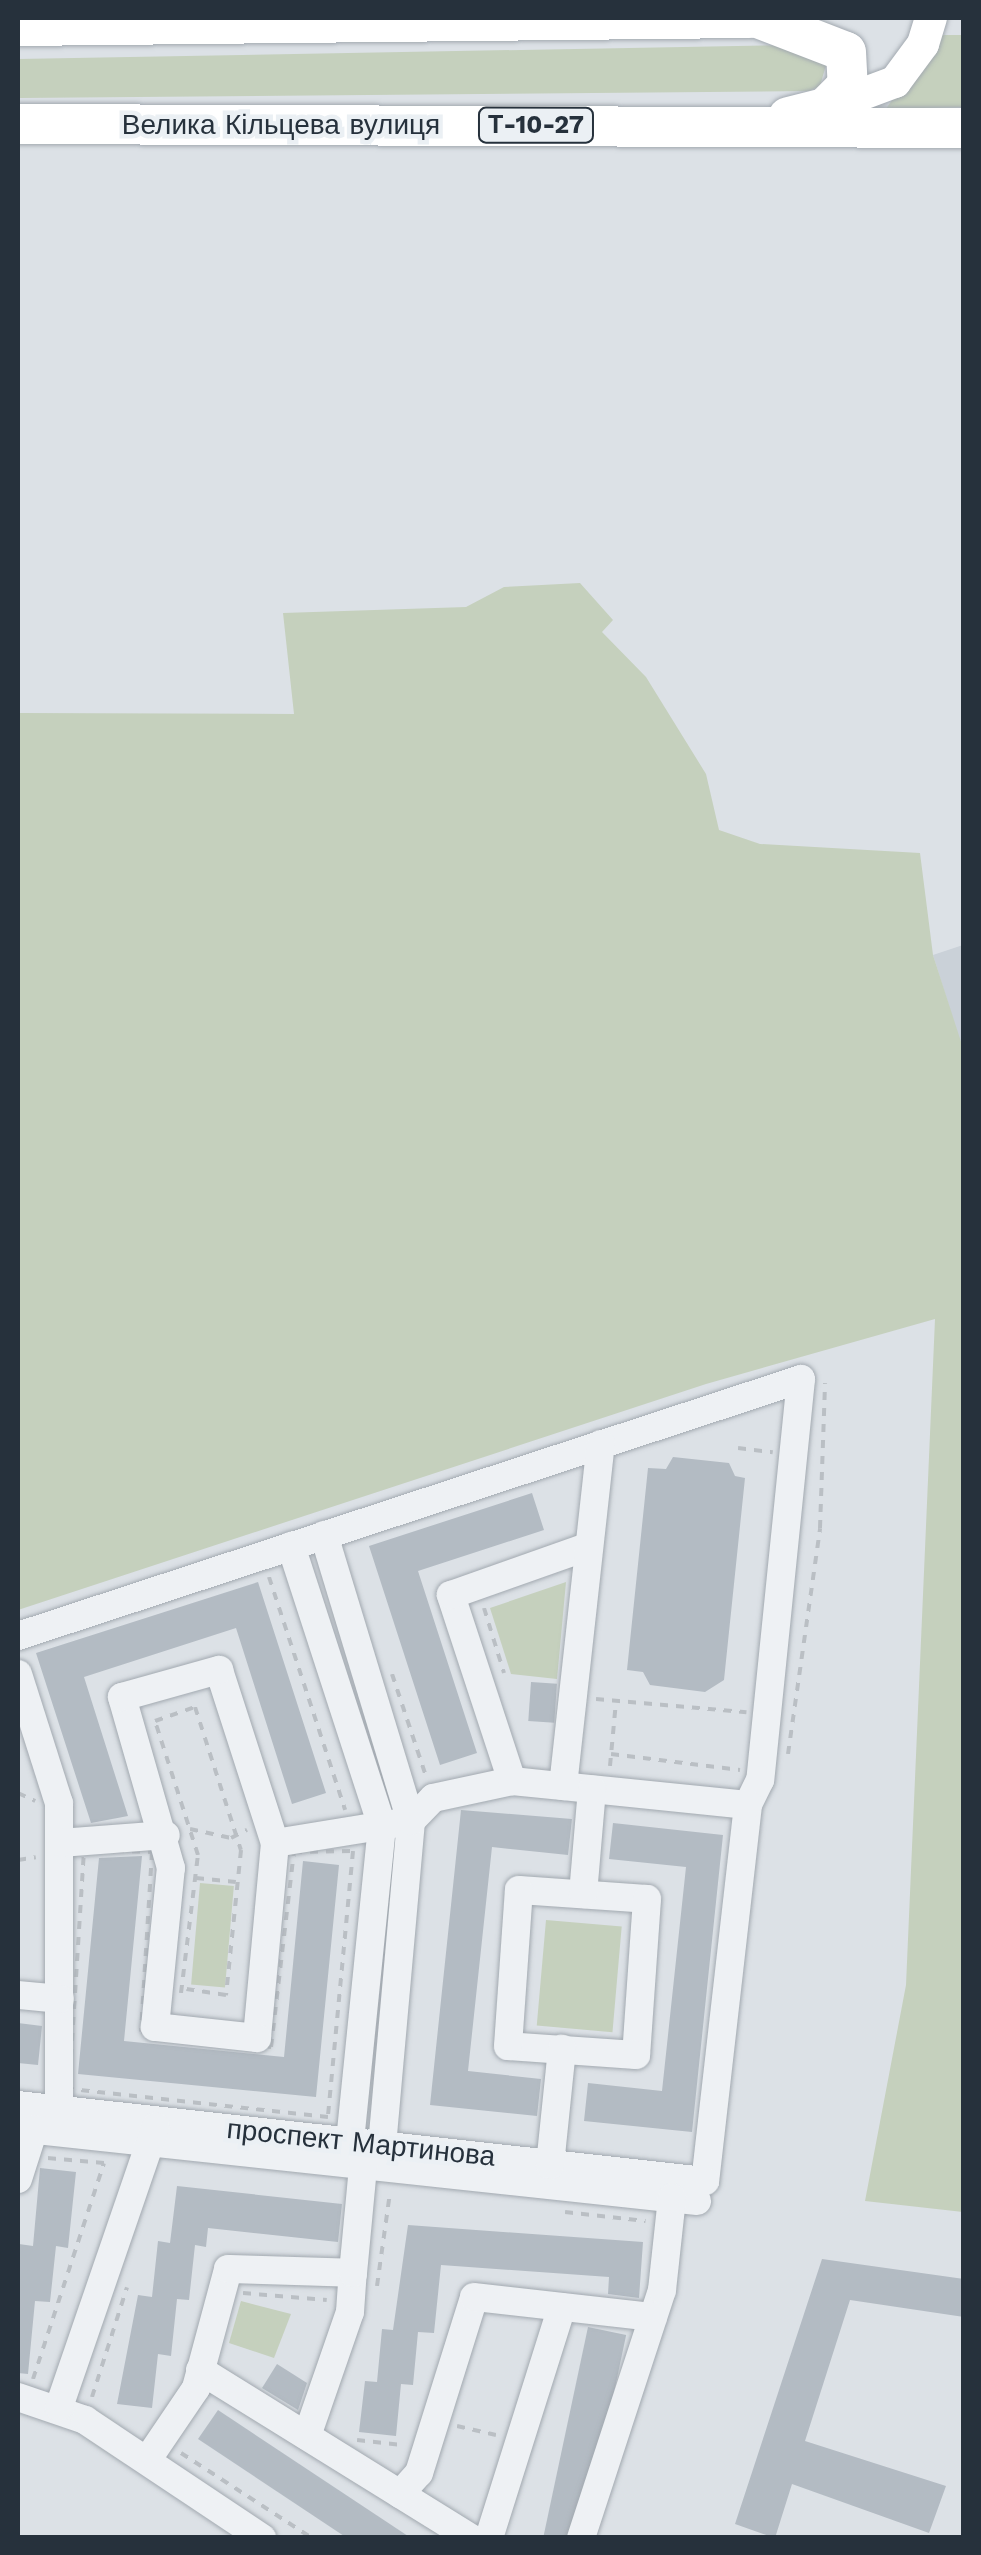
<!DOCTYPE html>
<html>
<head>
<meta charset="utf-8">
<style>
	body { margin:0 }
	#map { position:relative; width:981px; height:2555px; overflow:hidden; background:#dce1e6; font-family:"Work Sans",sans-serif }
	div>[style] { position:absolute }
	.built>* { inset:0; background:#cad1d8 }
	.green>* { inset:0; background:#c5d0bd; transform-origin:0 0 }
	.building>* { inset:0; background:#b3bbc3; transform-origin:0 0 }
	.path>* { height:4px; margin-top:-2px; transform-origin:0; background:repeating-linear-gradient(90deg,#babfc4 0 8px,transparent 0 16px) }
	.roads { filter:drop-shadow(0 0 2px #a2a9b0) drop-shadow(0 0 2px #a2a9b0) }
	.minor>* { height:28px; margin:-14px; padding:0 14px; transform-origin:14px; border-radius:14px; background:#eef1f4 }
	.major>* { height:32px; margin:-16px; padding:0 16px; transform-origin:16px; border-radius:16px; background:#fff }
	.highway>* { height:40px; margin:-20px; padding:0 20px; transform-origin:20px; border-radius:20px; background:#fff }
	span { translate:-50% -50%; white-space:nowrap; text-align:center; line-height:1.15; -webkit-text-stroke:9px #ebf0f4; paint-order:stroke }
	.shield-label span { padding:2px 8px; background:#ebf0f4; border:2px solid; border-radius:8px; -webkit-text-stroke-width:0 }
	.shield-label { font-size:25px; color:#26313c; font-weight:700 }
	.street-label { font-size:28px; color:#26313c }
	.frame { position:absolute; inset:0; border:20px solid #26313c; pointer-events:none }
</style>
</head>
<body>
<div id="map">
	<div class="built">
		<div style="clip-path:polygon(963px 945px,963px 1051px,933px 955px)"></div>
	</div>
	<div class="green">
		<div style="clip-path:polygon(935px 35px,963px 35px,963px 107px,886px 109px)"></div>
		<div style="clip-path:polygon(794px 45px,826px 65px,820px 86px,809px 91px,18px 98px,18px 59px)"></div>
		<div style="clip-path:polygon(580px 583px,613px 620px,602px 632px,646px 677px,706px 774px,719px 830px,760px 844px,920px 853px,933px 955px,964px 1051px,963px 2212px,865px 2201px,906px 1985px,935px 1319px,706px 1384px,18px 1610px,18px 713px,294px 714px,283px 613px,466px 607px,504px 587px)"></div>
		<div style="clip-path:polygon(566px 1582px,557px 1679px,511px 1674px,490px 1608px)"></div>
		<div style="left:200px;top:1883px;width:34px;height:102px;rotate:5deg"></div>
		<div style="left:546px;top:1920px;width:76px;height:106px;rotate:5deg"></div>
		<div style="clip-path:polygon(241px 2301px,291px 2314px,274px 2358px,229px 2343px)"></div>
	</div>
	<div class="building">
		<div style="clip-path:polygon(673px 1457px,729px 1463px,735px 1476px,745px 1478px,724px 1680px,705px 1692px,650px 1685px,643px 1672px,627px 1670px,648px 1468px,666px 1469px)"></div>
		<div style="clip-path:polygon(532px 1493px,544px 1530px,418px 1571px,477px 1753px,440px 1765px,369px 1546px)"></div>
		<div style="clip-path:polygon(258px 1582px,326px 1793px,292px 1804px,236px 1628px,84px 1677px,128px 1816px,91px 1823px,36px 1653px)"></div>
		<div style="left:531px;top:1682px;width:26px;height:39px;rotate:4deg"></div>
		<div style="clip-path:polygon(461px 1810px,572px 1819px,568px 1855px,492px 1847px,468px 2071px,541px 2079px,537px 2116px,430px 2105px)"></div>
		<div style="clip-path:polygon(613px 1823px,723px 1835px,692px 2132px,584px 2121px,588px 2083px,662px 2091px,686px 1867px,609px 1859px)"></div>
		<div style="clip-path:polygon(142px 1856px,124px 2041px,284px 2057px,303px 1861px,339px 1865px,316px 2097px,78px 2074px,99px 1858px)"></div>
		<div style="clip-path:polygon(18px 2023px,42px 2026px,38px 2065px,18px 2063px)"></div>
		<div style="clip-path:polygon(40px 2168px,76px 2172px,68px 2248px,56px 2246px,50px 2302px,35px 2301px,28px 2374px,18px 2373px,19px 2244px,33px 2246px)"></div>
		<div style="clip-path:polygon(177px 2186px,342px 2204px,338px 2242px,208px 2228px,206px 2247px,195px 2245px,189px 2300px,177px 2299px,171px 2356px,158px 2354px,152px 2408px,117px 2404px,138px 2295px,152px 2297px,158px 2241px,170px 2243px)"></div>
		<div style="clip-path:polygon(408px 2225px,643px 2242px,639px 2298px,608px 2294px,609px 2277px,441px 2265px,434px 2333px,418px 2332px,413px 2385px,401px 2384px,396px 2436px,359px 2432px,365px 2381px,377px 2382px,382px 2329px,393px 2330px)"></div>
		<div style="clip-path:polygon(822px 2259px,964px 2279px,964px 2317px,850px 2300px,805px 2441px,946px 2486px,929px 2533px,792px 2484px,775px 2538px,735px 2524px)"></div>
		<div style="left:588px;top:2327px;width:39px;height:222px;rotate:12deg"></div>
		<div style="clip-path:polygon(277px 2364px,307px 2383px,298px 2410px,262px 2388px)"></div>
		<div style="clip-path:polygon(218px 2410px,411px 2538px,347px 2538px,198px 2439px)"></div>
	</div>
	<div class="path">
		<div style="left:738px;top:1448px;width:35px;rotate:7deg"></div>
		<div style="left:269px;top:1577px;width:245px;rotate:71.9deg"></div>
		<div style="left:484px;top:1608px;width:68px;rotate:72.9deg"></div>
		<div style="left:392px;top:1674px;width:111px;rotate:71.6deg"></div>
		<div style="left:596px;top:1699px;width:151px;rotate:5deg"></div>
		<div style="left:611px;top:1754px;width:130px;rotate:7.1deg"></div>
		<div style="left:788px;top:1754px;width:228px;rotate:-81.9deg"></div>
		<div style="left:820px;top:1528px;width:145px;rotate:-88deg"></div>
		<div style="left:610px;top:1766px;width:65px;rotate:-84.7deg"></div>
		<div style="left:18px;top:1793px;width:19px;rotate:25deg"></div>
		<div style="left:190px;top:1829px;width:42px;rotate:12.4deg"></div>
		<div style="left:231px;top:1838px;width:18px;rotate:-27deg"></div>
		<div style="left:84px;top:1850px;width:68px;rotate:1.7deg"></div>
		<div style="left:152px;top:1852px;width:180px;rotate:93.5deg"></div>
		<div style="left:141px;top:2032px;width:131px;rotate:6.6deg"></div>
		<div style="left:271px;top:2047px;width:196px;rotate:-83.3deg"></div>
		<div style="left:294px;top:1852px;width:59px;rotate:-1deg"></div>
		<div style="left:353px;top:1851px;width:267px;rotate:95.4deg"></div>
		<div style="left:328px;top:2117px;width:261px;rotate:-173.8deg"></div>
		<div style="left:69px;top:2089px;width:239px;rotate:-86.4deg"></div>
		<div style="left:18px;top:1860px;width:18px;rotate:-9deg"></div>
		<div style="left:196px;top:1878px;width:40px;rotate:5.7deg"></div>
		<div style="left:181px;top:1993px;width:139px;rotate:-83deg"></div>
		<div style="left:198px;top:1855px;width:141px;rotate:-107.8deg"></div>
		<div style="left:155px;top:1721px;width:42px;rotate:-19.3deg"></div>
		<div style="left:195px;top:1707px;width:150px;rotate:72.2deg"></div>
		<div style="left:241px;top:1850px;width:146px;rotate:95.9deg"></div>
		<div style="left:226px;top:1995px;width:40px;rotate:-171.5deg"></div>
		<div style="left:565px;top:2212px;width:81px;rotate:6.4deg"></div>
		<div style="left:377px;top:2286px;width:95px;rotate:-82.1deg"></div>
		<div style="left:243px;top:2293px;width:84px;rotate:4.8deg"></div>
		<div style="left:33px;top:2379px;width:227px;rotate:-71.8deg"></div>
		<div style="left:104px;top:2163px;width:57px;rotate:-175deg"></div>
		<div style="left:92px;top:2397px;width:115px;rotate:-72.3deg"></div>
		<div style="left:457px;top:2426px;width:40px;rotate:13deg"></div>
		<div style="left:357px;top:2440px;width:45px;rotate:6.3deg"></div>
		<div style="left:181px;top:2453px;width:156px;rotate:33deg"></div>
	</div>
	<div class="roads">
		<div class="minor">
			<div style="left:324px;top:1535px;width:299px;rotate:73.1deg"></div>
			<div style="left:411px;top:1821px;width:326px;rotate:95.1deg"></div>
			<div style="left:291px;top:1546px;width:294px;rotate:72deg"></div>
			<div style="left:382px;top:1826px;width:318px;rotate:95.8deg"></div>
			<div style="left:18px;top:1636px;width:824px;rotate:-18.17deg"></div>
			<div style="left:801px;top:1379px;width:403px;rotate:95.8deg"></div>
			<div style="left:760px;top:1780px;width:28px;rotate:116deg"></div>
			<div style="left:748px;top:1805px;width:378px;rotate:96.5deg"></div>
			<div style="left:705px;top:2181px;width:691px;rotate:-173.69deg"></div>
			<div style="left:219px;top:1670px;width:182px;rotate:72.1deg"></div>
			<div style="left:275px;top:1843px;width:196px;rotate:95.3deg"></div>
			<div style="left:257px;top:2038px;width:103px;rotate:-173.8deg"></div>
			<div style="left:155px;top:2027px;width:160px;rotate:-84.3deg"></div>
			<div style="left:171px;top:1868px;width:178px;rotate:-106deg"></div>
			<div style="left:122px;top:1697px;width:101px;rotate:-15.6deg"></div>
			<div style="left:18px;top:1674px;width:135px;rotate:72.4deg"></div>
			<div style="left:59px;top:1803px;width:307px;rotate:90deg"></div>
			<div style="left:512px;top:1781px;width:196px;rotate:-108.2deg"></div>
			<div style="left:451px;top:1595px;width:146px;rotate:-19.5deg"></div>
			<div style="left:563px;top:1786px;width:344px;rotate:-83.7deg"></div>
			<div style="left:60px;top:1843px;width:106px;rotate:-4.3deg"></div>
			<div style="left:275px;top:1843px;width:138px;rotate:-9.2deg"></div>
			<div style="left:411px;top:1821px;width:32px;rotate:-46deg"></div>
			<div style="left:433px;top:1798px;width:81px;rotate:-12.1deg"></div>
			<div style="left:512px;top:1781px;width:237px;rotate:5.8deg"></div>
			<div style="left:519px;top:1890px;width:128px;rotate:4deg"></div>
			<div style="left:647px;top:1899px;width:156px;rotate:94deg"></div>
			<div style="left:636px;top:2055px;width:128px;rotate:-176deg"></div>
			<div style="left:508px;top:2046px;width:156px;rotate:-86deg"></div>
			<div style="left:583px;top:1894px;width:105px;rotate:-85.1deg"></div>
			<div style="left:18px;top:1995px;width:42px;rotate:5.4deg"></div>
			<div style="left:18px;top:2128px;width:683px;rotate:6.14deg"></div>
			<div style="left:550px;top:2165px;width:117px;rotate:-84.1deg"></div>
			<div style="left:18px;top:2179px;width:52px;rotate:-72.3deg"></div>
			<div style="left:200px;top:2370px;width:319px;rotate:31.8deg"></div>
			<div style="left:18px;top:2397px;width:71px;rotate:18.9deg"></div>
			<div style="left:85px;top:2420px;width:213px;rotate:33.7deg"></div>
			<div style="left:59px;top:2407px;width:297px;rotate:-71deg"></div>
			<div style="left:307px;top:2436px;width:131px;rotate:-70.9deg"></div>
			<div style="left:350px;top:2312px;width:39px;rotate:-86deg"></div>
			<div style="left:148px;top:2459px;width:86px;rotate:-55.9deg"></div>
			<div style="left:196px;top:2388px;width:123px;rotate:-74.9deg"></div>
			<div style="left:228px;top:2269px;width:125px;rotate:1.8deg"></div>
			<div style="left:353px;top:2273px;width:128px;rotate:-84.6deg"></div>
			<div style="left:400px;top:2494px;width:28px;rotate:-48deg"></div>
			<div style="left:419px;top:2473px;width:184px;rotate:-72.6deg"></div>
			<div style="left:474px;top:2297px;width:180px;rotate:6.4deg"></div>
			<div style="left:489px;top:2538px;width:242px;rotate:-72.5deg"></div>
			<div style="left:581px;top:2538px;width:261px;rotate:-71.9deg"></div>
			<div style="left:662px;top:2290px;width:93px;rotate:-83.8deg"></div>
		</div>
		<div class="major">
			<div style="left:825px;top:108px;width:75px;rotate:-20.4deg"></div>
			<div style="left:895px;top:82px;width:47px;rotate:-53.6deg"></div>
			<div style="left:923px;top:44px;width:27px;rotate:-73deg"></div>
		</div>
		<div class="highway">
			<div style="left:758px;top:18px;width:94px;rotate:21.1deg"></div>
			<div style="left:846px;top:52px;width:33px;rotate:87deg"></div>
			<div style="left:848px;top:85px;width:33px;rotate:135deg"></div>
			<div style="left:825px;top:108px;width:38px;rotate:166deg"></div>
			<div style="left:18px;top:26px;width:731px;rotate:-0.63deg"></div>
			<div style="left:18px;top:124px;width:946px;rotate:0.24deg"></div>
		</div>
	</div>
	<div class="shield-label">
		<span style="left:536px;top:125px">Т-10-27</span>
	</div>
	<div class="street-label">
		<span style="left:281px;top:125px">Велика Кільцева вулиця</span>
		<span style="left:361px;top:2143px;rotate:6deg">проспект Мартинова</span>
	</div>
	<div class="frame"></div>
</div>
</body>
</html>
